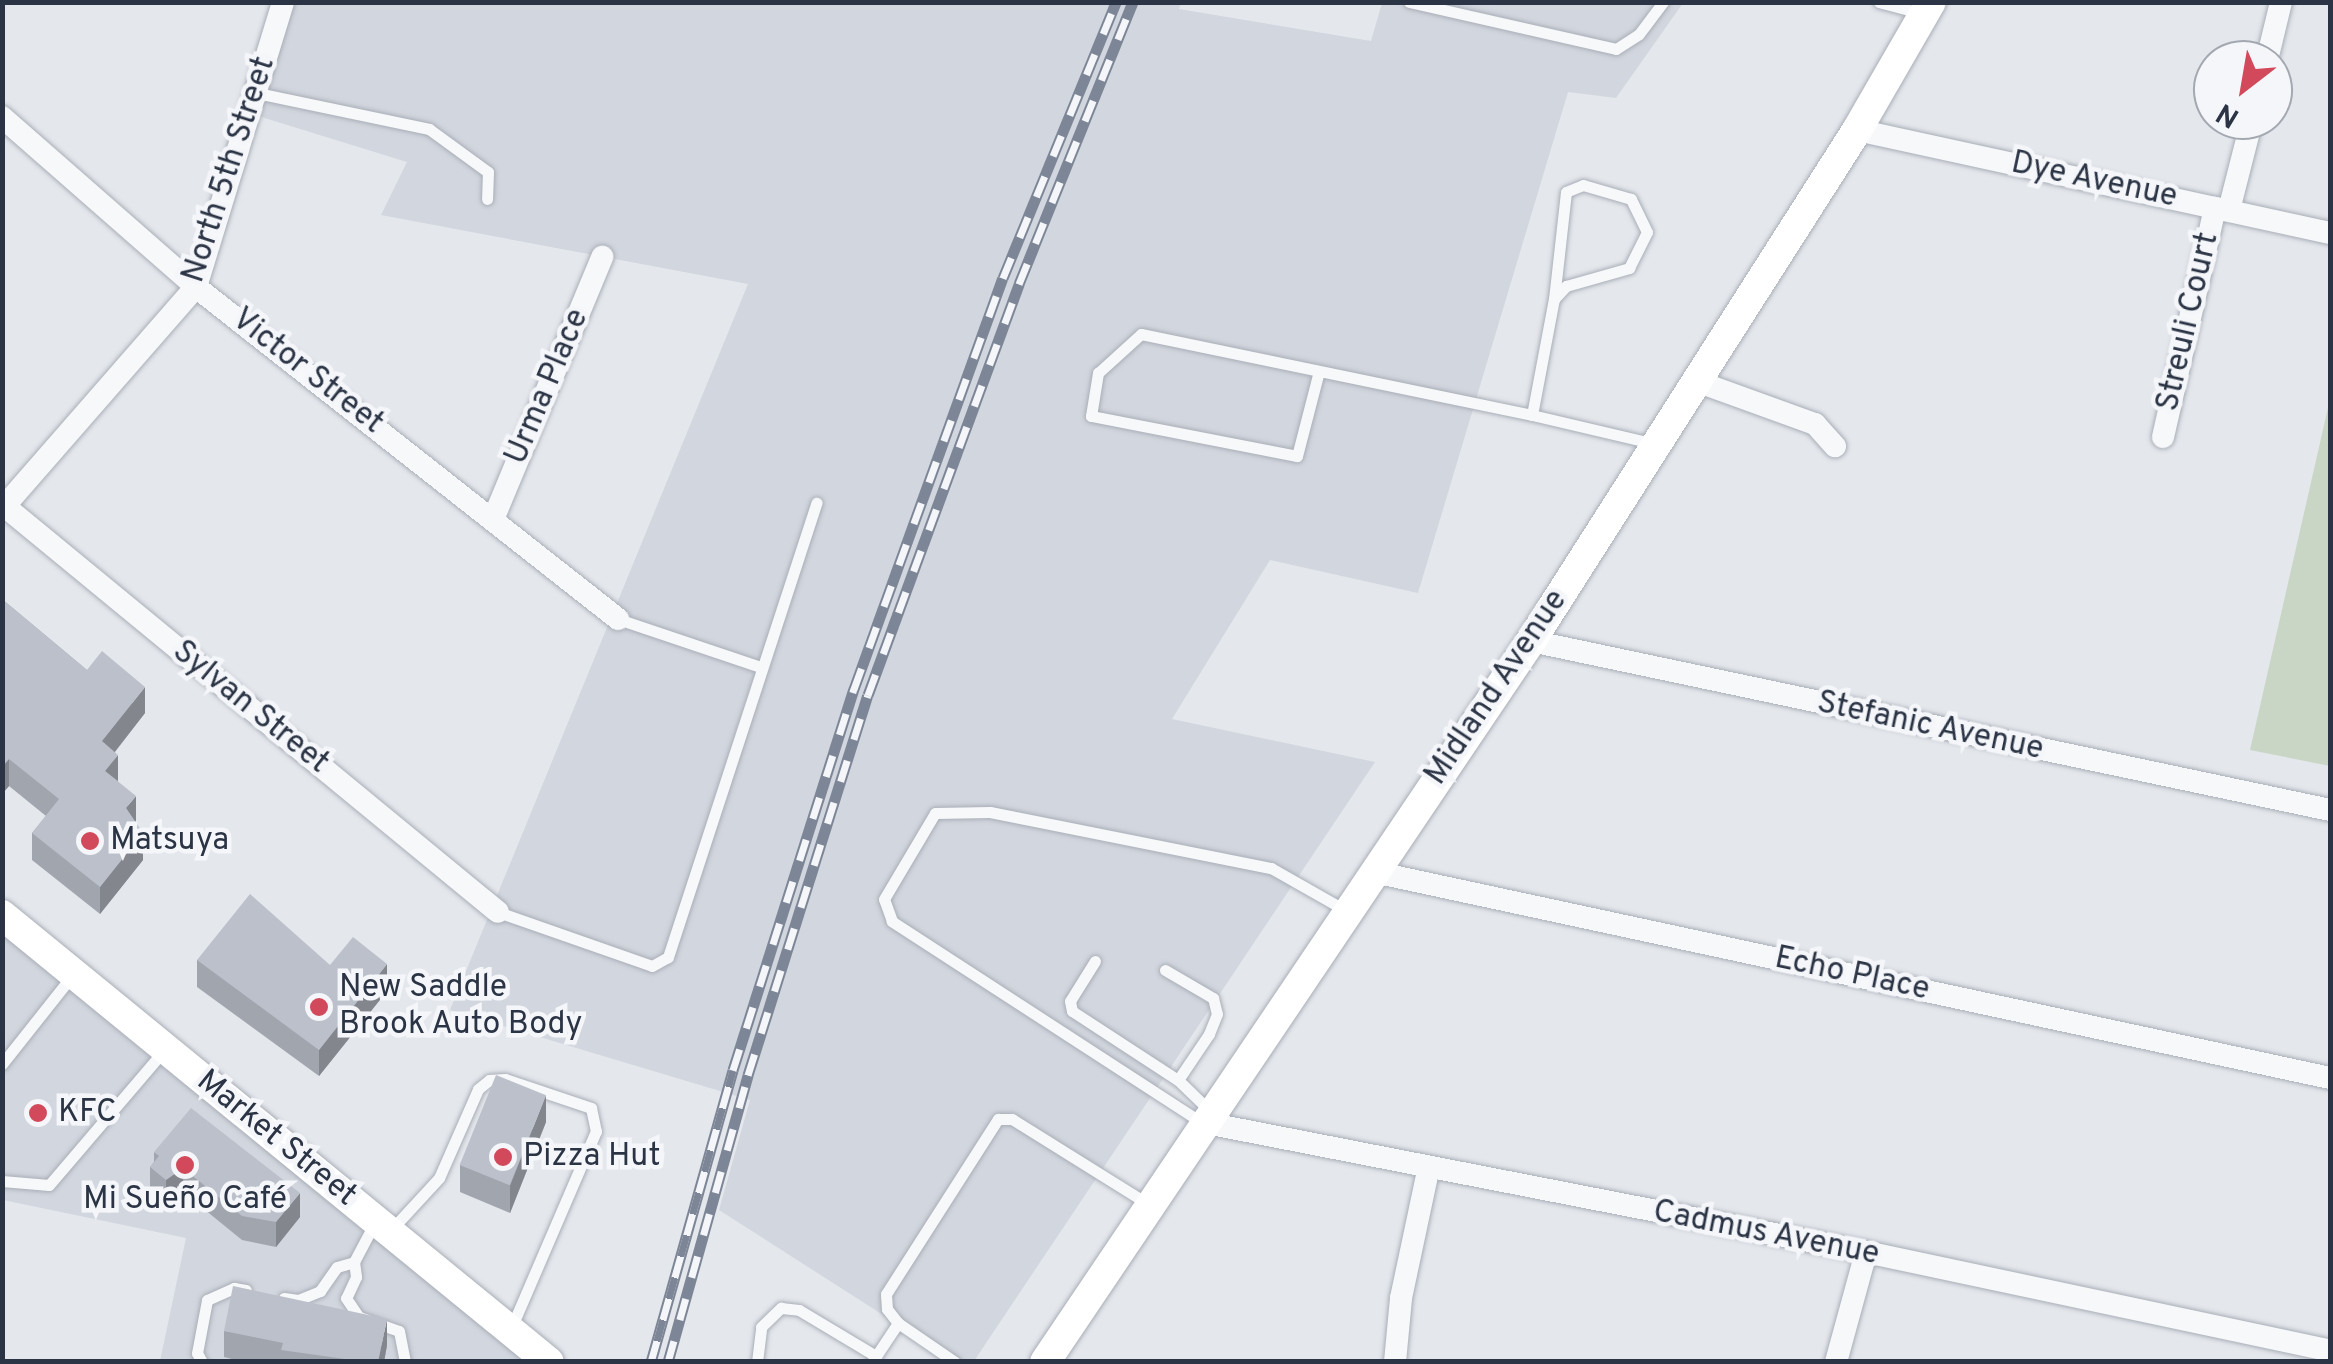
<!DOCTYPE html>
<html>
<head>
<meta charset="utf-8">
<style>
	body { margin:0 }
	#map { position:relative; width:2333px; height:1364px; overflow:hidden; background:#e4e7ec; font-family:Overpass,sans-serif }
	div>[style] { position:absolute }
	.built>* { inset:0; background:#d2d6de }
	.green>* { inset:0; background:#c9d6c5 }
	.roads { filter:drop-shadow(0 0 2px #a9aeb7) drop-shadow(0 0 2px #a9aeb7) }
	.lane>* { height:11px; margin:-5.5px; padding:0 5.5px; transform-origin:5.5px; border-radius:5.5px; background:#f7f8fa }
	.street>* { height:22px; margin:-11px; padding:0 11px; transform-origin:11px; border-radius:11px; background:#f7f8fa }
	.secondary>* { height:30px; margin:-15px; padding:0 15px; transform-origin:15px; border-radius:15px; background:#fff }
	.rail>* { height:11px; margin-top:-5.5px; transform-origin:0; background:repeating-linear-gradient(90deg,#f4f6f9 0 22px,#7d8696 0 44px); box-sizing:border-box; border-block:2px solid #7d8696 }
	.wall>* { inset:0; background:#a1a5ae }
	.shaded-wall>* { inset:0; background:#83868d }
	.building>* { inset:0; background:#bbc0ca; transform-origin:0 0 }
	.dots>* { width:28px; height:28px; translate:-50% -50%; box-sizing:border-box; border:5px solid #f4f6f9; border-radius:50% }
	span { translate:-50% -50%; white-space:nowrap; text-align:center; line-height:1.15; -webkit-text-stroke:9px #f4f6f9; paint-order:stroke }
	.street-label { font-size:32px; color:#2b3445 }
	.poi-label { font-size:32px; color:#2b3445 }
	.left { translate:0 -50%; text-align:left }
	.frame { position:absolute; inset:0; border:5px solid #2b3445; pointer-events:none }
	.north { position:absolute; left:2193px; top:40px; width:100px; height:100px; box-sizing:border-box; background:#f4f6f9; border:2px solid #a4a8b1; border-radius:50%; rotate:211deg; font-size:28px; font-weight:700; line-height:40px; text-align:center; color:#2b3445 }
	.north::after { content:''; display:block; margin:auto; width:35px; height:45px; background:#d1495b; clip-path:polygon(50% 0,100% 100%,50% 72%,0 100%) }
</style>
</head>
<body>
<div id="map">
	<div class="built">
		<div style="clip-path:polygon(1181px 2px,1179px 9px,1371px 41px,1382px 3px,1683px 3px,1616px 98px,1568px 92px,1418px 593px,1270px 560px,1172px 719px,1375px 762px,974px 1361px,955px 1361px,719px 1210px,750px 1100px,450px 1010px,748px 284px,381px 215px,407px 162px,248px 113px,280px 3px)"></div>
		<div style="clip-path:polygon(2px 929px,531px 1361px,160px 1361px,186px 1238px,3px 1200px)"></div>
	</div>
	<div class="green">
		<div style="clip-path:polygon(2330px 399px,2330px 766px,2250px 750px)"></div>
	</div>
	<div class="roads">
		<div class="lane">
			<div style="left:1409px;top:2px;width:212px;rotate:12.8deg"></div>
			<div style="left:1616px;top:49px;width:27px;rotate:-33deg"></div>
			<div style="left:1639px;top:34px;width:40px;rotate:-53deg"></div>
			<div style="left:1879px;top:2px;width:42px;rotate:15deg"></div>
			<div style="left:257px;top:93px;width:176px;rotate:11.8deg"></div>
			<div style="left:429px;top:129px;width:73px;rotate:36.1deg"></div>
			<div style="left:488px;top:172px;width:27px;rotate:92deg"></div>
			<div style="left:1319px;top:371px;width:88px;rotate:104.5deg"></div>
			<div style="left:1297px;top:456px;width:210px;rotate:-169deg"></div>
			<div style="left:1091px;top:416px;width:44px;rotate:-80.8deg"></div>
			<div style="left:1098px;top:373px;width:58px;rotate:-42.2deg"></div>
			<div style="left:1141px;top:334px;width:399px;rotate:11.7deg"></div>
			<div style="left:1532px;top:415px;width:127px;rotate:13.2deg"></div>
			<div style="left:1532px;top:415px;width:118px;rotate:-79.3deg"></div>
			<div style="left:1554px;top:299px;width:18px;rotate:-47deg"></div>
			<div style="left:1566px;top:286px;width:66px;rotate:-15.9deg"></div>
			<div style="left:1629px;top:268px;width:40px;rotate:-63.4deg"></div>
			<div style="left:1647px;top:232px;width:37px;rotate:-116deg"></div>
			<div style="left:1631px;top:199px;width:50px;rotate:-163.7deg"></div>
			<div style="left:1583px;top:185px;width:18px;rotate:158deg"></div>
			<div style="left:1566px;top:192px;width:108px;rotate:96.4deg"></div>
			<div style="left:618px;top:619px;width:148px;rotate:18.6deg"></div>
			<div style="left:498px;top:912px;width:163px;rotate:19.3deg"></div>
			<div style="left:652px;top:966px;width:18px;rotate:-29deg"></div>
			<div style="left:668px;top:957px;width:478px;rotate:-71.9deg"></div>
			<div style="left:1095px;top:961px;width:47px;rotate:122deg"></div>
			<div style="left:1070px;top:1001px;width:10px;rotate:79deg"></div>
			<div style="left:1072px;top:1011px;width:126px;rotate:33.1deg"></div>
			<div style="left:1165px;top:970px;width:56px;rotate:30.3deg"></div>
			<div style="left:1213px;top:998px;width:16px;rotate:76deg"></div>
			<div style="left:1217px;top:1014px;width:22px;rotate:112deg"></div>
			<div style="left:1209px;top:1034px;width:55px;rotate:124deg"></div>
			<div style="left:1178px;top:1080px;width:43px;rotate:44.1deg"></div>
			<div style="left:2px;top:1064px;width:111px;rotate:-51.6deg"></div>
			<div style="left:1201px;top:1122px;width:369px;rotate:-147deg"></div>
			<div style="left:892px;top:921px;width:23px;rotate:-110deg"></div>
			<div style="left:884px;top:899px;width:100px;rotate:-59.3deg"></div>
			<div style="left:935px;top:813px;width:55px;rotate:-1deg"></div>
			<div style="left:990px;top:812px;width:287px;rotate:11.3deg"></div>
			<div style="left:1271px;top:868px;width:85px;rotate:29.6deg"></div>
			<div style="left:2px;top:1181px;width:47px;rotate:4.9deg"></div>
			<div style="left:49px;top:1185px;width:179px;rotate:-49.5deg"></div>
			<div style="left:374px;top:1224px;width:43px;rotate:117.8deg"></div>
			<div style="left:354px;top:1262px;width:15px;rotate:82deg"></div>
			<div style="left:356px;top:1277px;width:23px;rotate:115deg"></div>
			<div style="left:346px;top:1298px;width:23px;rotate:56deg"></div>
			<div style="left:359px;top:1317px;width:42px;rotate:19.3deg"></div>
			<div style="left:399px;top:1331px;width:32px;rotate:79deg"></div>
			<div style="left:391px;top:1230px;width:71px;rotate:-47.3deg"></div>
			<div style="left:439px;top:1178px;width:97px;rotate:-66.3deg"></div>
			<div style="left:478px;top:1089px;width:14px;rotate:-39deg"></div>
			<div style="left:489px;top:1080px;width:16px;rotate:-4deg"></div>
			<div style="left:505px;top:1079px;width:91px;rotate:18.6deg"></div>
			<div style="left:591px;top:1108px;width:24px;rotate:78deg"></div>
			<div style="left:596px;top:1131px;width:212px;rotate:113.3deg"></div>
			<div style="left:284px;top:1298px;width:14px;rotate:8deg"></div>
			<div style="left:298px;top:1300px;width:24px;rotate:-22deg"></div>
			<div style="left:320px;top:1291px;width:29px;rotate:-55deg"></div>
			<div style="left:337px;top:1267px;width:18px;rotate:-16deg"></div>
			<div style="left:202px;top:1362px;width:10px;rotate:-119deg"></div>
			<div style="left:197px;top:1353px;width:54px;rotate:-79.3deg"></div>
			<div style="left:207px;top:1300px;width:30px;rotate:-24deg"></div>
			<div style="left:234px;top:1288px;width:12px;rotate:9deg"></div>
			<div style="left:757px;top:1362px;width:35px;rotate:-83deg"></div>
			<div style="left:761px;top:1327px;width:28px;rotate:-44deg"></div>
			<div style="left:781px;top:1308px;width:18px;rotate:6deg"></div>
			<div style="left:799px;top:1310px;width:90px;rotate:30.9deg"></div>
			<div style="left:872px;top:1362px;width:47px;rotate:-56.3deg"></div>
			<div style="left:955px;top:1362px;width:69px;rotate:-145.6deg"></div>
			<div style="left:898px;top:1323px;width:18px;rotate:-128deg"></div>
			<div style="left:887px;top:1309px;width:15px;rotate:-94deg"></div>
			<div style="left:886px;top:1294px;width:208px;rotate:-57.4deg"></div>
			<div style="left:998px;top:1119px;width:14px"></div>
			<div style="left:1012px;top:1119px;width:160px;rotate:32deg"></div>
		</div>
		<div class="street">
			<div style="left:2267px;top:60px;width:60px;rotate:-76.4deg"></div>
			<div style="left:2px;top:117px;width:258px;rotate:41.2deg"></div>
			<div style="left:196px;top:287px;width:537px;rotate:38.19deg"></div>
			<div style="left:1857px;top:130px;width:484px;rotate:12.3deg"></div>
			<div style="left:2229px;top:210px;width:93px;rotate:-75.7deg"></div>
			<div style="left:1696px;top:381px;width:127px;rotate:19.9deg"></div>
			<div style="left:1815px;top:424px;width:30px;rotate:48deg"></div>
			<div style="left:2163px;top:437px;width:235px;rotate:-77.2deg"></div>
			<div style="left:2px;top:504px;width:642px;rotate:39.44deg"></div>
			<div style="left:2px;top:509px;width:295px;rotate:-48.9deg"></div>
			<div style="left:196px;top:287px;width:298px;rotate:-73deg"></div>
			<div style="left:494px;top:517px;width:282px;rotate:-67.4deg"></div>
			<div style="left:1531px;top:641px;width:817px;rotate:11.94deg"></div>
			<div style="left:1374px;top:872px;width:978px;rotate:12.16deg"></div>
			<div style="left:1201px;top:1122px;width:678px;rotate:11.06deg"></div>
			<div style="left:1866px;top:1252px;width:474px;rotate:12deg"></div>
			<div style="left:1395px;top:1362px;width:64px;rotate:-84.6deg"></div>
			<div style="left:1401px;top:1298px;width:130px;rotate:-78deg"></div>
			<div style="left:1836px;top:1362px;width:114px;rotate:-74.7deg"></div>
		</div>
		<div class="secondary">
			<div style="left:2px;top:915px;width:706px;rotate:39.26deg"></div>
			<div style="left:1045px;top:1362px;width:870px;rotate:-56.02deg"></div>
			<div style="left:1531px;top:641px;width:606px;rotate:-57.46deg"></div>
			<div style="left:1857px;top:130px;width:148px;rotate:-60deg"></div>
		</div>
	</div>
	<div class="rail">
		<div style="left:651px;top:1362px;width:303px;rotate:-74.3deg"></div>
		<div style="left:733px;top:1070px;width:400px;rotate:-72.4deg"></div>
		<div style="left:854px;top:689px;width:437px;rotate:-70.1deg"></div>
		<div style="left:1003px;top:278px;width:298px;rotate:-67.7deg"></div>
		<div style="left:668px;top:1362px;width:298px;rotate:-74.4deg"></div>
		<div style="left:748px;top:1075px;width:398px;rotate:-72.5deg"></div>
		<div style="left:868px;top:695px;width:438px;rotate:-69.8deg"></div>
		<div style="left:1019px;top:284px;width:304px;rotate:-68deg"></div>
	</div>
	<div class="wall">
		<div style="clip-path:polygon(2px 599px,87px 670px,145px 713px,115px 752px,118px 782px,136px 822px,143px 860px,100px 914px,32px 860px,32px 833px,46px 816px,9px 786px,2px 794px)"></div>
		<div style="clip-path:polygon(197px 960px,330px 965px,387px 991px,319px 1076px,197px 987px)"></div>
		<div style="clip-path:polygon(546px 1122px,510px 1213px,460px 1192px,460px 1165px)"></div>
		<div style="clip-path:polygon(154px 1152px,300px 1217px,276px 1247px,242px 1240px,183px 1192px,166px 1204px,150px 1191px,150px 1167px,154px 1162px)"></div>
		<div style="clip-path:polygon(224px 1331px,387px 1345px,384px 1362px,244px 1362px,224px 1357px)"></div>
	</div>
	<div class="shaded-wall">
		<div style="clip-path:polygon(145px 687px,145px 713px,102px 768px,102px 741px)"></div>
		<div style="clip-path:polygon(118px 755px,118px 781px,105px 771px)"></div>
		<div style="clip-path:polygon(9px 759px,9px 786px,2px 794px,2px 767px)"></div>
		<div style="clip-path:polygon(136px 796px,136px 823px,126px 808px)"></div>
		<div style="clip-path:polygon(143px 833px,143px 860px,100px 914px,100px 887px)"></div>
		<div style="clip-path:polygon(387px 964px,387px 991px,319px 1076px,319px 1050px)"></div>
		<div style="clip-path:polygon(546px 1095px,546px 1122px,510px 1213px,510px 1186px)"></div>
		<div style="clip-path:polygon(183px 1168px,183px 1192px,166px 1204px,166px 1180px)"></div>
		<div style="clip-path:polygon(300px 1193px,300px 1217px,276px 1247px,276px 1222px)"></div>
		<div style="clip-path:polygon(387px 1319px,387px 1345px,384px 1362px,378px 1362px)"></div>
	</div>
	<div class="building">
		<div style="clip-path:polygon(2px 599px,87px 670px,102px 651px,145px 687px,102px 741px,118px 755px,105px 771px,136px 796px,126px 808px,143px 833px,100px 887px,32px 833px,59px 799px,9px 759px,2px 767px)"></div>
		<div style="clip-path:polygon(250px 894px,330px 965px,353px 937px,387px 964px,319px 1050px,197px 960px)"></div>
		<div style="left:496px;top:1075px;width:54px;height:97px;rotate:22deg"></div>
		<div style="clip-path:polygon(191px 1108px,300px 1193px,276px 1222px,242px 1216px,183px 1168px,166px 1180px,150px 1167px,159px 1156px,154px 1152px)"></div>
		<div style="clip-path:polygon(233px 1286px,387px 1319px,378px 1362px,366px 1362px,281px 1350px,283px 1343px,224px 1331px)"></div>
	</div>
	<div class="dots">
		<div style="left:90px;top:841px;background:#d1495b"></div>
		<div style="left:319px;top:1007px;background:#d1495b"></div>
		<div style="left:38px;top:1113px;background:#d1495b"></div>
		<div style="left:503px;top:1157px;background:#d1495b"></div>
		<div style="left:185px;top:1165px;background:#d1495b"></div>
	</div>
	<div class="street-label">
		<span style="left:230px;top:170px;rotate:-72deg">North 5th Street</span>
		<span style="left:2094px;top:181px;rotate:12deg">Dye Avenue</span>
		<span style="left:2189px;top:322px;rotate:-77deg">Streuli Court</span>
		<span style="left:307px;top:372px;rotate:38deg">Victor Street</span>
		<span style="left:548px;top:387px;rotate:-67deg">Urma Place</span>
		<span style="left:1497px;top:688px;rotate:-56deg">Midland Avenue</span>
		<span style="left:250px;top:708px;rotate:39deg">Sylvan Street</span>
		<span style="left:1930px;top:727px;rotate:12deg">Stefanic Avenue</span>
		<span style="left:1852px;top:975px;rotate:12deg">Echo Place</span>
		<span style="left:276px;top:1139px;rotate:39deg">Market Street</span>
		<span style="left:1766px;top:1234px;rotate:11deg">Cadmus Avenue</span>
	</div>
	<div class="poi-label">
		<span class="left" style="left:110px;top:841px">Matsuya</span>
		<span class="left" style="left:339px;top:1007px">New Saddle<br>Brook Auto Body</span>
		<span class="left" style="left:58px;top:1113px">KFC</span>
		<span class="left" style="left:523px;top:1157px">Pizza Hut</span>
		<span style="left:185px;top:1200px">Mi Sueño Café</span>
	</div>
	<div class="frame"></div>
	<div class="north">N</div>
</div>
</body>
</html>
